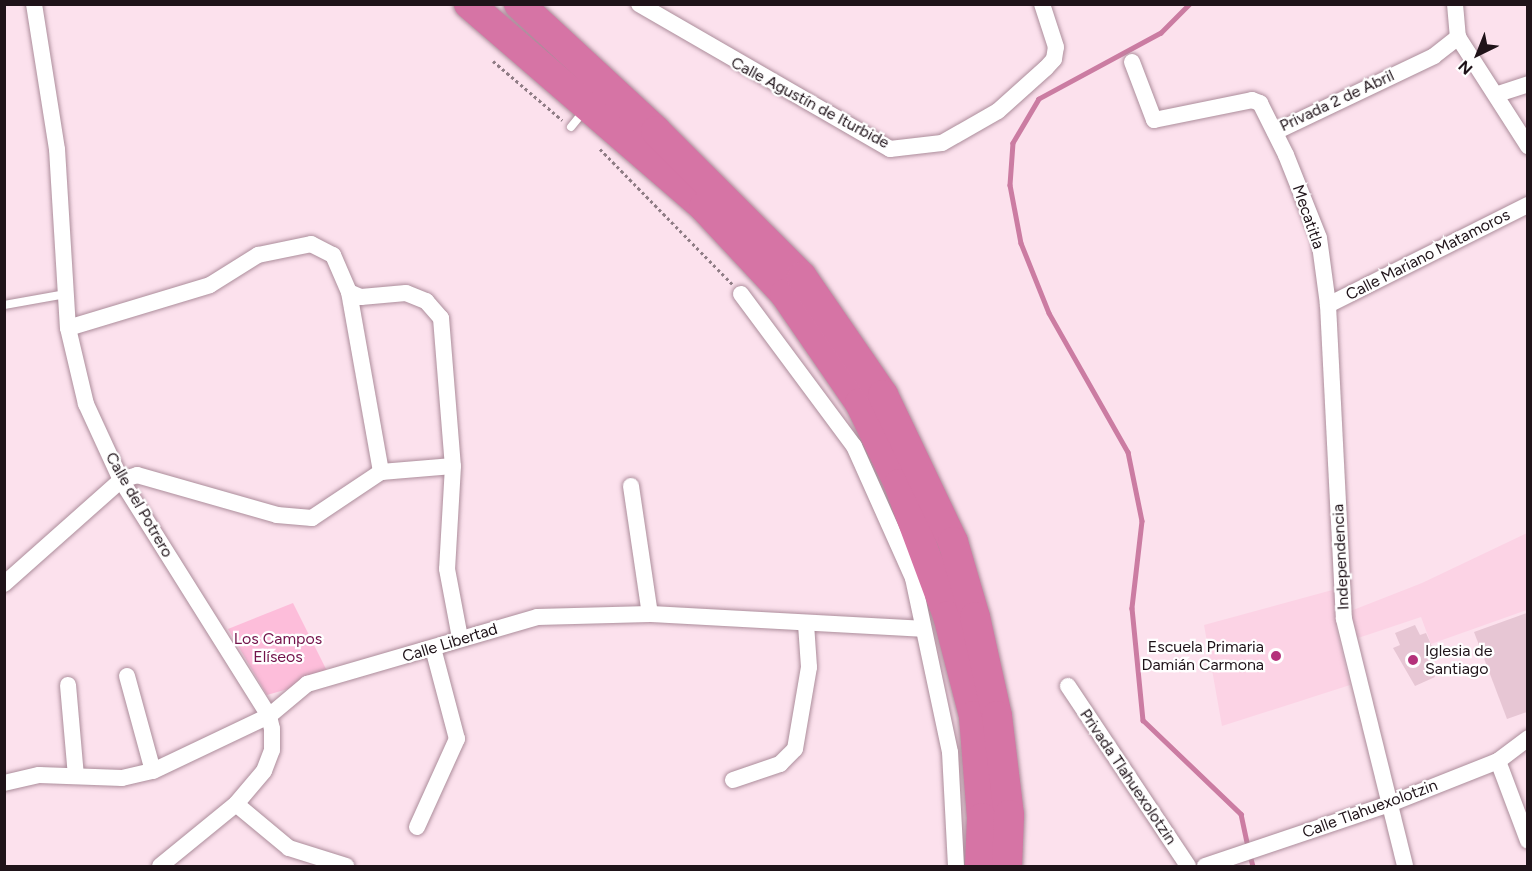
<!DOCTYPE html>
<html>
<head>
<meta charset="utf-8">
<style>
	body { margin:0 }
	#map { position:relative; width:1532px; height:871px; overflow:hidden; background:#fce1ed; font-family:Figtree,sans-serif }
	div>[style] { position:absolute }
	.built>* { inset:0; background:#fcd3e5 }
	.green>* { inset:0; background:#fdbdda }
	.stream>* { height:4.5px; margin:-2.25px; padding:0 2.25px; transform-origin:2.25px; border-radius:2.25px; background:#cb7ca2 }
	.building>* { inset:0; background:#e7c6d4 }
	.path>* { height:3px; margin-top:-1.5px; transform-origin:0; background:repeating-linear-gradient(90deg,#8f7c85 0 3px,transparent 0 6px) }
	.roads { filter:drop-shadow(0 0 2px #ac8d9b) drop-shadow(0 0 2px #ac8d9b) }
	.service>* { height:8px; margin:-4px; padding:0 4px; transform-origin:4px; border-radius:4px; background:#fff }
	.minor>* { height:16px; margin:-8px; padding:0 8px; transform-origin:8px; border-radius:8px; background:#fff }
	.motorway>* { height:30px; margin:-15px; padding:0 15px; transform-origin:15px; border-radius:15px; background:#d674a5 }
	.dots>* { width:16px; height:16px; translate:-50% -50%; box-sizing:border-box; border:3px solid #fff; border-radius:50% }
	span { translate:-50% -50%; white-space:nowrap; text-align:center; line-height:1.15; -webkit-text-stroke:4.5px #fff; paint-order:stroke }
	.street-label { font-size:16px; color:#1f1319 }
	.park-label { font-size:16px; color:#73134b }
	.poi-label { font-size:16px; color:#1f1319 }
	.right { translate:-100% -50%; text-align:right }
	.left { translate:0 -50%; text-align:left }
	.frame { position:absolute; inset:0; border:6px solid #1f1319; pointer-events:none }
	.north { position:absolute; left:1448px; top:24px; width:60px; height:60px; -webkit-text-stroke:4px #fff; paint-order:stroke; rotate:223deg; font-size:16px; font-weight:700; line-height:24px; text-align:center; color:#1f1319 }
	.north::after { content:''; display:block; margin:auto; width:21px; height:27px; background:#1f1319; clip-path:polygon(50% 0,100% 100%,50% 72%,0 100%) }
</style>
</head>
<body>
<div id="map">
	<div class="built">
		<div style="clip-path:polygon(1527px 533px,1527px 610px,1431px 644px,1421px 617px,1358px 638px,1348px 612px,1422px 583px)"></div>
		<div style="clip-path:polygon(1336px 589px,1336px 627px,1350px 685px,1222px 726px,1204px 625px)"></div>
	</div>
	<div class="green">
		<div style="clip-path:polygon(293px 603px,330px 677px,267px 695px,228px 629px)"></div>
	</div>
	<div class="stream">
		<div style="left:1190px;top:4px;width:41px;rotate:135deg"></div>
		<div style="left:1161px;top:33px;width:139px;rotate:151.6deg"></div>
		<div style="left:1039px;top:99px;width:51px;rotate:120.6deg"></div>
		<div style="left:1013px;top:143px;width:42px;rotate:94.1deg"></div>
		<div style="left:1010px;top:185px;width:59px;rotate:79.3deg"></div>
		<div style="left:1021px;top:243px;width:75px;rotate:68.2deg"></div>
		<div style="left:1049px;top:313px;width:160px;rotate:60.4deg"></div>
		<div style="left:1128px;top:452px;width:70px;rotate:78.5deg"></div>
		<div style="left:1142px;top:521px;width:88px;rotate:96.6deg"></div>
		<div style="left:1132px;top:608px;width:113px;rotate:84.4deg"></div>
		<div style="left:1143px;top:720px;width:136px;rotate:43.8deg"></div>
		<div style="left:1241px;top:814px;width:33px;rotate:78deg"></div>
		<div style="left:1250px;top:855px;width:11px;rotate:75deg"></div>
	</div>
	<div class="building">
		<div style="clip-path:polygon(1527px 613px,1527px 712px,1507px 719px,1474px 632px)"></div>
		<div style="clip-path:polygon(1415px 625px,1420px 635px,1426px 633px,1434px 651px,1426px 655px,1435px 677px,1415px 686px,1393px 648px,1400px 645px,1395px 633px)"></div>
	</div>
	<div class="path">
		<div style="left:493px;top:61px;width:91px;rotate:40.5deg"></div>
		<div style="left:600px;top:149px;width:189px;rotate:45.6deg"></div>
	</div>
	<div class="roads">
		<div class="service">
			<div style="left:571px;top:127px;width:21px;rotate:-51deg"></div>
			<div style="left:4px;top:305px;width:63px;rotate:-10.1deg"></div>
		</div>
		<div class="minor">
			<div style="left:34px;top:4px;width:147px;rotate:81deg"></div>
			<div style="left:57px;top:149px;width:179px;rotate:86.5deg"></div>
			<div style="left:68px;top:328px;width:78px;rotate:76.7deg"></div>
			<div style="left:86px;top:404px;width:84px;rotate:65.3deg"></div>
			<div style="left:121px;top:480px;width:279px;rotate:57.9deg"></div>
			<div style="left:269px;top:716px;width:13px;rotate:77deg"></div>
			<div style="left:272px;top:729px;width:21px;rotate:90deg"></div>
			<div style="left:272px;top:750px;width:22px;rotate:111deg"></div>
			<div style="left:264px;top:771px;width:43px;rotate:130.3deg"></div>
			<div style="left:236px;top:804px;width:98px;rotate:140.8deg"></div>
			<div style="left:639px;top:4px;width:290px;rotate:30deg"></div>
			<div style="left:890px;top:149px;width:52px;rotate:-6.6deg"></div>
			<div style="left:942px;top:143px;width:64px;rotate:-29.7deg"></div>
			<div style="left:998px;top:111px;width:64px;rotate:-41.9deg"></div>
			<div style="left:1046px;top:68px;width:12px;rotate:-48deg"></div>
			<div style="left:1054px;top:59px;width:12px;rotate:-81deg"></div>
			<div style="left:1056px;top:47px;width:45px;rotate:-108deg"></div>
			<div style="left:1455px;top:4px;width:33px;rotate:85deg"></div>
			<div style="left:1458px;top:37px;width:130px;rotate:57.3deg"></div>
			<div style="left:1132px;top:62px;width:62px;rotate:69.2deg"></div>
			<div style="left:1154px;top:120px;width:100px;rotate:-11.5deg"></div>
			<div style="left:1252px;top:100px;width:9px;rotate:21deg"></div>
			<div style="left:1260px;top:103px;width:58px;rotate:63.4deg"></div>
			<div style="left:1286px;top:155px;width:89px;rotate:68.3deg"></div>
			<div style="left:1319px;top:238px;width:68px;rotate:82.3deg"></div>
			<div style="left:1328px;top:305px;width:314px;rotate:87.1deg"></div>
			<div style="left:1344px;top:619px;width:254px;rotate:76.1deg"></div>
			<div style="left:1498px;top:94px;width:32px;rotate:-18deg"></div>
			<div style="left:1275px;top:132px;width:176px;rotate:-25.5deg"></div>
			<div style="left:1434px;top:56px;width:31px;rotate:-38deg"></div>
			<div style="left:349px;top:292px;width:183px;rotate:79.9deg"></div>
			<div style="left:741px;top:294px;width:189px;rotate:53.4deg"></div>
			<div style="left:854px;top:446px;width:145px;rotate:65.9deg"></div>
			<div style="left:913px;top:578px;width:178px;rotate:78deg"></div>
			<div style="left:950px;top:752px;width:114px;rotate:87deg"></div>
			<div style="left:1328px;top:305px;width:224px;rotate:-26.6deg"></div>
			<div style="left:68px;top:328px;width:148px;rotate:-16.8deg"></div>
			<div style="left:210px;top:285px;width:57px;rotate:-32deg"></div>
			<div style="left:258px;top:255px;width:54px;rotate:-11.7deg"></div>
			<div style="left:311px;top:244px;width:25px;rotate:27deg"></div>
			<div style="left:333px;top:255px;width:40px;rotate:66.6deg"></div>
			<div style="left:349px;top:292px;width:13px;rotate:23deg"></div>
			<div style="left:361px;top:297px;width:45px;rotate:-5.1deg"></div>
			<div style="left:406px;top:293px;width:22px;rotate:22deg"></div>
			<div style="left:426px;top:301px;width:23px;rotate:49deg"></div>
			<div style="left:441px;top:318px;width:148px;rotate:85.4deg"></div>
			<div style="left:453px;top:466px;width:103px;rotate:93.3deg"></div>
			<div style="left:447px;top:569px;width:70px;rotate:79.3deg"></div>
			<div style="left:631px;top:486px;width:129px;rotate:81.6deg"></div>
			<div style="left:4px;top:584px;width:157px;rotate:-41.6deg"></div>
			<div style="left:121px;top:480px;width:17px;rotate:-17deg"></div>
			<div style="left:137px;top:475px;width:146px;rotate:15.9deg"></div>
			<div style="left:277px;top:515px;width:35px;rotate:5deg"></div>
			<div style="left:312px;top:518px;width:83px;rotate:-33.7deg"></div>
			<div style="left:381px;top:472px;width:72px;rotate:-4.8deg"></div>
			<div style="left:127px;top:676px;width:98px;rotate:74.7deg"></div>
			<div style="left:68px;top:685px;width:91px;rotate:85deg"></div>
			<div style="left:1068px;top:686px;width:216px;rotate:56.3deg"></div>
			<div style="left:1498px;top:761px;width:85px;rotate:69.4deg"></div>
			<div style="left:733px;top:780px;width:50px;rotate:-18.8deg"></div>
			<div style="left:780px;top:764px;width:21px;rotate:-45deg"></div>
			<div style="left:795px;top:749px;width:83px;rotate:-80.3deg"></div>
			<div style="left:809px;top:667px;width:43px;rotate:-94deg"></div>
			<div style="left:4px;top:783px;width:36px;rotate:-13deg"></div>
			<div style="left:39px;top:775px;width:83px;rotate:2.1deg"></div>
			<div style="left:122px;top:778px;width:32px;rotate:-13deg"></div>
			<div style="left:153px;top:771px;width:128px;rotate:-25.4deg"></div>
			<div style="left:269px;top:716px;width:50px;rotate:-40.1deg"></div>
			<div style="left:307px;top:684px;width:240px;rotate:-16.2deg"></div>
			<div style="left:537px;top:617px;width:113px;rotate:-1.5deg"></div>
			<div style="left:650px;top:614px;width:273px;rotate:3.1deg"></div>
			<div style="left:236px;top:804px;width:69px;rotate:39.7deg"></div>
			<div style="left:289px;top:848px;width:60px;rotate:17.5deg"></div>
			<div style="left:417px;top:827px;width:97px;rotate:-65.6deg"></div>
			<div style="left:457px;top:739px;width:94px;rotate:-104.8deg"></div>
			<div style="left:1205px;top:866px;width:197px;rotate:-18.6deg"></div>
			<div style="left:1392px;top:803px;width:114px;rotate:-21.6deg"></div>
			<div style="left:1498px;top:761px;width:38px;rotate:-37deg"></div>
		</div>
		<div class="motorway">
			<div style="left:469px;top:4px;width:311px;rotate:40.8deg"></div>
			<div style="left:704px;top:207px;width:119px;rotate:47deg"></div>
			<div style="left:785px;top:294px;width:132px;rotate:55.5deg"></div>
			<div style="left:860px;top:403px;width:90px;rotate:64.3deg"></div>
			<div style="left:899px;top:484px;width:141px;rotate:69.6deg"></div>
			<div style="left:948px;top:616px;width:103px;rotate:75.4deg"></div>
			<div style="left:974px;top:716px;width:102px;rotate:85.5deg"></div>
			<div style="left:982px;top:818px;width:48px;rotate:92.4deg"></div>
			<div style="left:519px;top:4px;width:187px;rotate:42.8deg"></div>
			<div style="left:656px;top:131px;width:206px;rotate:45deg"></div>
			<div style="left:802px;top:277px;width:143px;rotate:55.5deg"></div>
			<div style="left:883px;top:395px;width:163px;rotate:64.5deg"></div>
			<div style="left:953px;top:542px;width:78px;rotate:73.7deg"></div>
			<div style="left:975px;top:617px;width:101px;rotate:77.5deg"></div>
			<div style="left:997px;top:716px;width:100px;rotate:83.1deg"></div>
			<div style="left:1009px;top:815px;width:51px;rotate:92.2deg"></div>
		</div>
	</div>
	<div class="dots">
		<div style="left:1276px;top:656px;background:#b4327b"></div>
		<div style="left:1413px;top:660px;background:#b4327b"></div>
	</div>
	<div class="street-label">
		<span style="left:1337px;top:101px;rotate:-25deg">Privada 2 de Abril</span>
		<span style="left:810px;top:103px;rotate:28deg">Calle Agustín de Iturbide</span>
		<span style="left:1308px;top:217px;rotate:71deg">Mecatitla</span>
		<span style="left:1428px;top:255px;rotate:-27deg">Calle Mariano Matamoros</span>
		<span style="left:139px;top:505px;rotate:60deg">Calle del Potrero</span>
		<span style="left:1341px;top:557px;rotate:-93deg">Independencia</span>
		<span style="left:450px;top:643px;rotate:-17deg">Calle Libertad</span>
		<span style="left:1128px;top:777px;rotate:56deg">Privada Tlahuexolotzin</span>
		<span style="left:1370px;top:809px;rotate:-20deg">Calle Tlahuexolotzin</span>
	</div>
	<div class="park-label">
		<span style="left:278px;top:648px">Los Campos<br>Elíseos</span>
	</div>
	<div class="poi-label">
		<span class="right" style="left:1264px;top:656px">Escuela Primaria<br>Damián Carmona</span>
		<span class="left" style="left:1425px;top:660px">Iglesia de<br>Santiago</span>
	</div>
	<div class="frame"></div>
	<div class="north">N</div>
</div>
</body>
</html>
